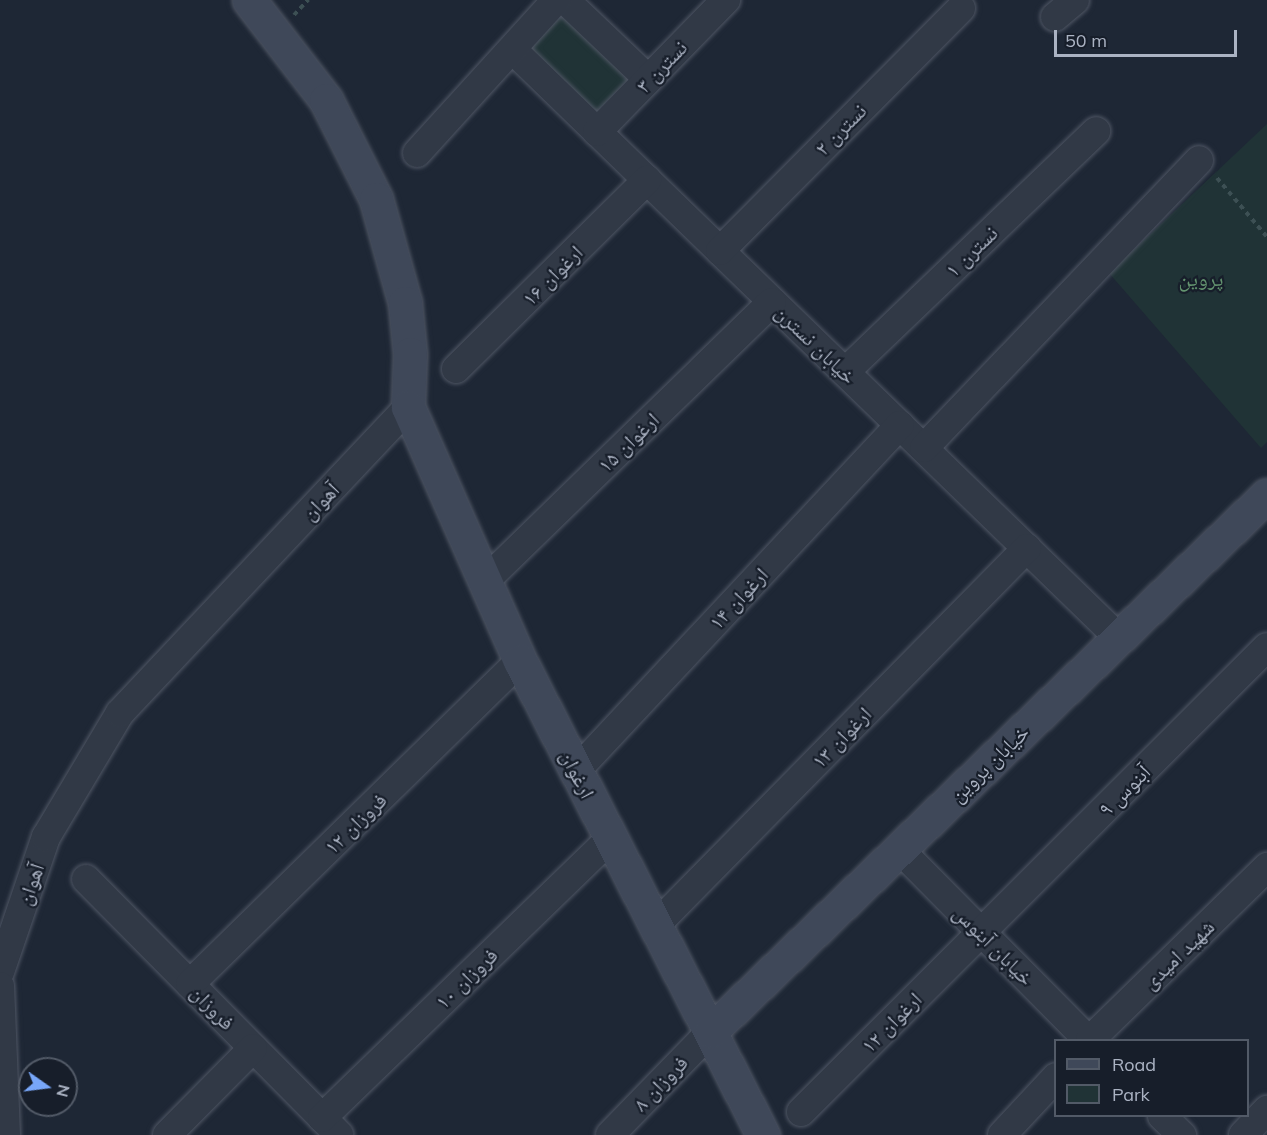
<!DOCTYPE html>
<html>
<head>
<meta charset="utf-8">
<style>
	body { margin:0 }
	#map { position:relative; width:1267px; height:1135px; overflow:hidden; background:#1e2735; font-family:Mulish,"Noto Naskh Arabic",sans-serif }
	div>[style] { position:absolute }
	.green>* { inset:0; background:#203336; transform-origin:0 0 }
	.path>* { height:4px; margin-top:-2px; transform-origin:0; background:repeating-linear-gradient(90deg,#3d5054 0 4.5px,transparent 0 9px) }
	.roads { filter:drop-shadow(0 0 2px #4f5664) drop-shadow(0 0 2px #4f5664) }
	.street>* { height:28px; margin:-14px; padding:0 14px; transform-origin:14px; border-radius:14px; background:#313946 }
	.secondary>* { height:33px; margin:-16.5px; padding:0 16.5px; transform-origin:16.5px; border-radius:16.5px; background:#3f4859 }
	span { translate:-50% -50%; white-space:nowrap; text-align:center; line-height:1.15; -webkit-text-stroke:4.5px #171e2a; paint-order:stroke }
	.street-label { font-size:21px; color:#abb3c3 }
	.park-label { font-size:21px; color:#63936f }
	.legend { position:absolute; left:1054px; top:1039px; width:195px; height:78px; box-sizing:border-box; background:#171e2a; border:2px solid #525a67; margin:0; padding:8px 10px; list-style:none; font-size:18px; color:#abb3c3 }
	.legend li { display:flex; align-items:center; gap:12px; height:30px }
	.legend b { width:30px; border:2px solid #525a67 }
	.north { position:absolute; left:18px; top:1057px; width:60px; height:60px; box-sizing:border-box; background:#171e2a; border:2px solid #525a67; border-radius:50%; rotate:104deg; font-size:16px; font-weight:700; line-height:24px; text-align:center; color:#abb3c3 }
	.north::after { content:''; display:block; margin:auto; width:21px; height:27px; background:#78a7fa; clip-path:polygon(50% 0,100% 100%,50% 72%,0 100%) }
	.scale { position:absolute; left:1054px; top:30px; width:183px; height:27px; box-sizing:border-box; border:3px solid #abb3c3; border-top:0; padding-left:8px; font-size:18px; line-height:21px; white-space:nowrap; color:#abb3c3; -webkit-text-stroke:4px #171e2a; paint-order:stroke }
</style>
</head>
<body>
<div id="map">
	<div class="green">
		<div style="left:564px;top:13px;width:92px;height:52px;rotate:44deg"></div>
		<div style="clip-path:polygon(1267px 124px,1267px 442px,1261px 448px,1109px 273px)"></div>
	</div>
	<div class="path">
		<div style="left:294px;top:15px;width:21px;rotate:-47deg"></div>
		<div style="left:1217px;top:178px;width:77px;rotate:49.7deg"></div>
	</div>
	<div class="roads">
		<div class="street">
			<div style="left:565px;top:0;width:115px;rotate:43.6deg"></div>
			<div style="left:1055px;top:17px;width:26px;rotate:-40deg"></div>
			<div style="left:513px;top:50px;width:844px;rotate:44.14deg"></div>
			<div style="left:597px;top:132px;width:185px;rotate:-45.7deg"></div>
			<div style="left:417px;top:153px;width:207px;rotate:-47.7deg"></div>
			<div style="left:720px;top:251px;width:342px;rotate:-45.2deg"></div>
			<div style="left:456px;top:369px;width:269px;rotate:-44.7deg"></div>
			<div style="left:845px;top:372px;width:348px;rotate:-43.8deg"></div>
			<div style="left:924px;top:448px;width:398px;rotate:-46.3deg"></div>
			<div style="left:485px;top:581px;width:400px;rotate:-44.2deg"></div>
			<div style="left:576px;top:771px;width:474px;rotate:-46.9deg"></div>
			<div style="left:899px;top:849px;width:269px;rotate:45.3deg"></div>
			<div style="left:86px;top:879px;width:360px;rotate:45.3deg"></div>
			<div style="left:656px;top:925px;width:529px;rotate:-45.46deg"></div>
			<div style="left:0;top:972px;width:143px;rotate:-71.2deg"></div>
			<div style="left:46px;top:837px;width:144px;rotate:-59.2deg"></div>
			<div style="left:120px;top:713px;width:420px;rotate:-46.7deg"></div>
			<div style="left:190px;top:984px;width:462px;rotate:-44.4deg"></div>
			<div style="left:0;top:986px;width:149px;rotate:87.7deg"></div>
			<div style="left:1090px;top:1040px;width:248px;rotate:-44.3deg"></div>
			<div style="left:801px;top:1112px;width:658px;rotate:-44.94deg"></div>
			<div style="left:1162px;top:1116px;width:28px;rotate:44deg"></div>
			<div style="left:322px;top:1118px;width:402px;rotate:-44.1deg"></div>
			<div style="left:167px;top:1135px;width:122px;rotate:-45.3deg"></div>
			<div style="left:610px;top:1135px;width:145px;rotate:-45.8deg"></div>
			<div style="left:1002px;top:1135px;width:79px;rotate:-47deg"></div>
			<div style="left:1243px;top:1135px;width:35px;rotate:-46deg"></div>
		</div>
		<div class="secondary">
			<div style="left:249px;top:0;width:126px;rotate:52.4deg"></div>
			<div style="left:326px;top:100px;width:111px;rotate:63.2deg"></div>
			<div style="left:376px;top:199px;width:108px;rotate:74.4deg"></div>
			<div style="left:405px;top:303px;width:51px;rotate:84.4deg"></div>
			<div style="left:410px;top:354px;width:53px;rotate:92.2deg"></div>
			<div style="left:408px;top:407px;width:278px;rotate:66.2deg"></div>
			<div style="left:520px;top:661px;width:533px;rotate:62.86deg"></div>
			<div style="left:711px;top:1031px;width:772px;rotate:-43.95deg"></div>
		</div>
	</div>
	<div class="street-label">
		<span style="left:661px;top:66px;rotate:-46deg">نسترن ۳</span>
		<span style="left:840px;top:129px;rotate:-45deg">نسترن ۲</span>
		<span style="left:971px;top:251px;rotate:-44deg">نسترن ۱</span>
		<span style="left:552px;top:275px;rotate:-45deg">ارغوان ۱۶</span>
		<span style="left:816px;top:344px;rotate:44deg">خیابان نسترن</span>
		<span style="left:628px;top:442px;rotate:-44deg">ارغوان ۱۵</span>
		<span style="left:320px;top:501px;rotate:-46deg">آهوان</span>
		<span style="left:738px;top:598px;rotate:-47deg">ارغوان ۱۴</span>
		<span style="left:841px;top:737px;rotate:-46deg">ارغوان ۱۳</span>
		<span style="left:989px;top:763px;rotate:-44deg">خیابان پروین</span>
		<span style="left:578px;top:774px;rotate:63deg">ارغوان</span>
		<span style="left:1124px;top:790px;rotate:-45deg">آبنوس ۹</span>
		<span style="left:355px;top:823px;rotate:-44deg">فروزان ۱۲</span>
		<span style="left:30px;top:884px;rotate:-71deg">آهوان</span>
		<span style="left:994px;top:945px;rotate:45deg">خیابان آبنوس</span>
		<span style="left:1178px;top:954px;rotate:-44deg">شهید امیدی</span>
		<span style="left:466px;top:978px;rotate:-44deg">فروزان ۱۰</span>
		<span style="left:213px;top:1007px;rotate:46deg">فروزان</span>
		<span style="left:891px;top:1022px;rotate:-45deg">ارغوان ۱۲</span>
		<span style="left:660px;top:1083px;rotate:-46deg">فروزان ۸</span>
	</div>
	<div class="park-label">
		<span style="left:1201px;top:278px">پروین</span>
	</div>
	<ul class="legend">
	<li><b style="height:8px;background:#3f4859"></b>Road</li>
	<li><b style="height:16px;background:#203336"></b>Park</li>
	</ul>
	<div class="north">N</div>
	<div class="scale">50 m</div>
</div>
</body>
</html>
